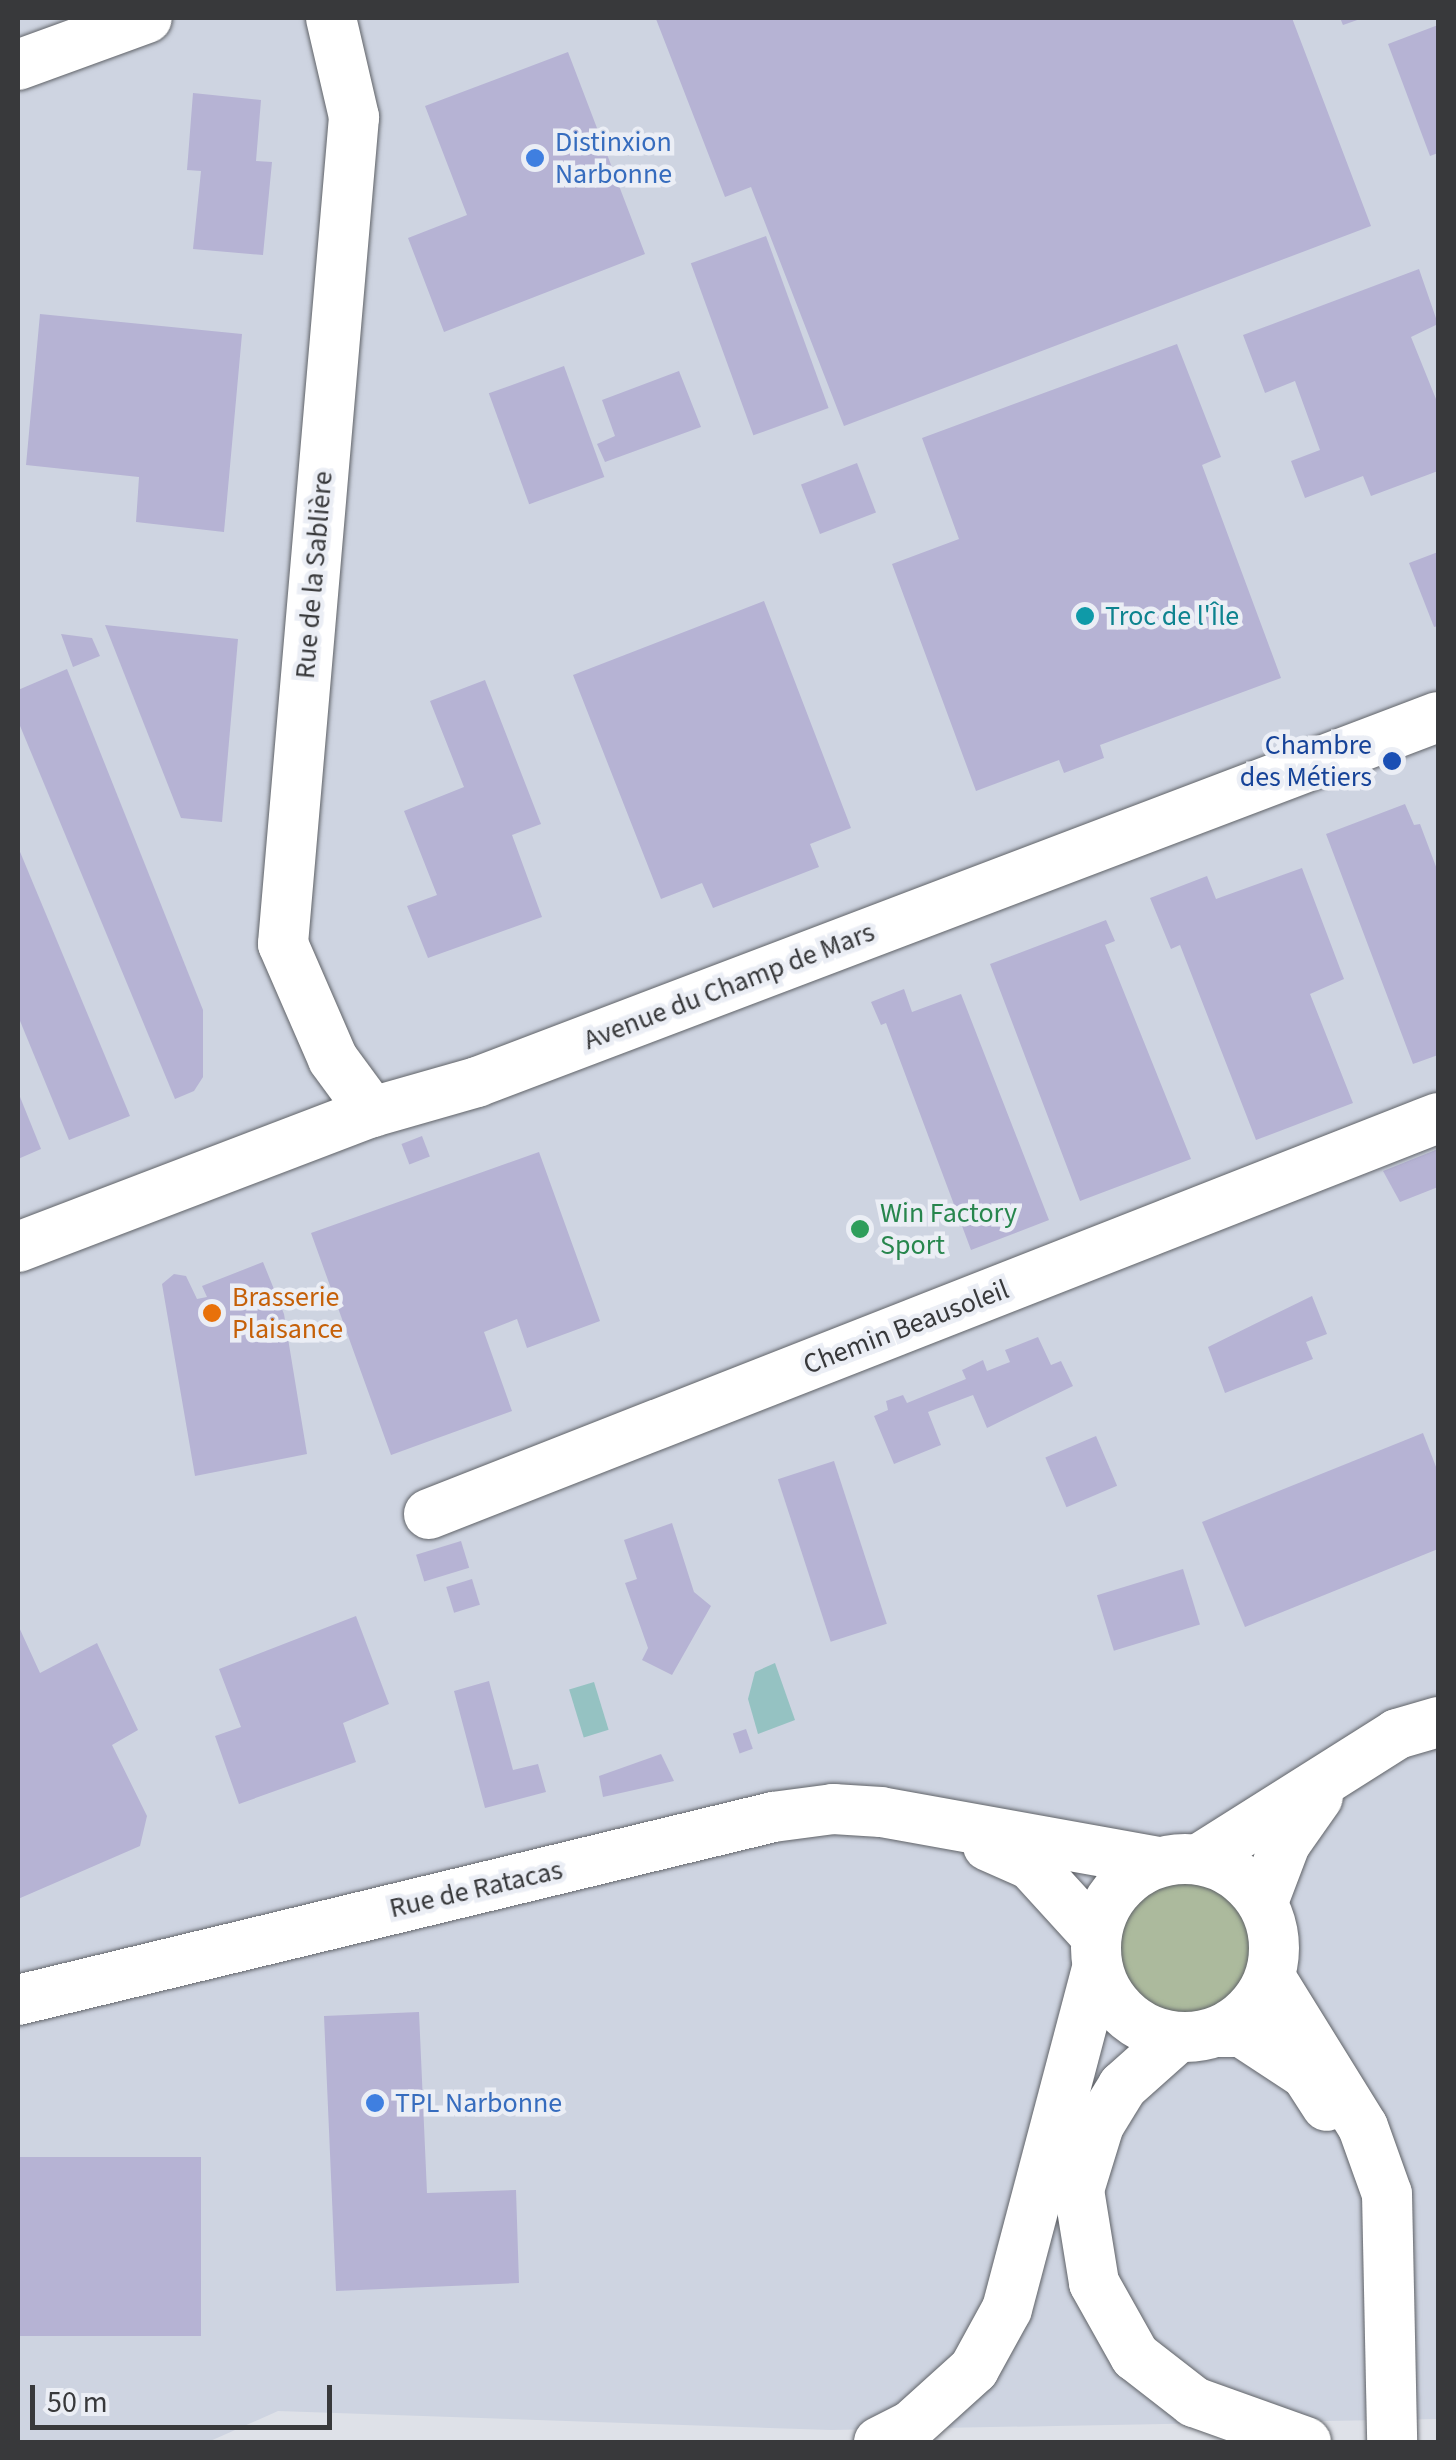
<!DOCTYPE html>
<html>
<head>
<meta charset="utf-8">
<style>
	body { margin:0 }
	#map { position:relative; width:1456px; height:2460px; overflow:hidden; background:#dee1e8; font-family:"Source Sans 3",sans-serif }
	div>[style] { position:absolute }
	.built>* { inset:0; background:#ced4e1 }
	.green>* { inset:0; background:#acba9d }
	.round { border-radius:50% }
	.water>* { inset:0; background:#95c2c2; transform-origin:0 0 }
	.building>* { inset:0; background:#b6b3d4; transform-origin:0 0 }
	.roads { filter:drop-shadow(0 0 2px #606368) drop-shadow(0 0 2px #606368) }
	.minor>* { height:50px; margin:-25px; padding:0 25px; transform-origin:25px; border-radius:25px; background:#fff }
	.minor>.ring { margin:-25px; padding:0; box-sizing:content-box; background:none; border:50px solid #fff; border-radius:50% }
	.dots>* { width:28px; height:28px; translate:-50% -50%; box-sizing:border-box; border:5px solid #ebeef5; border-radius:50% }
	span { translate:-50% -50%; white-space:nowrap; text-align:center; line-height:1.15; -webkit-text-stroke:9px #ebeef5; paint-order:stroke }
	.shop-label { font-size:28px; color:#366cbe }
	.left { translate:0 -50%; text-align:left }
	.street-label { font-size:28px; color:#38393b }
	.culture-label { font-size:28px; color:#0d838f }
	.transit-label { font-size:28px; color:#164399 }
	.right { translate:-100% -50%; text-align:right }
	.leisure-label { font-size:28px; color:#27864d }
	.food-label { font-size:28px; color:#c56008 }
	.frame { position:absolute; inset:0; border:20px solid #38393b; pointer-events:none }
	.scale { position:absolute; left:30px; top:2385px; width:302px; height:45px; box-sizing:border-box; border:5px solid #38393b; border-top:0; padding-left:12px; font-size:30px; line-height:35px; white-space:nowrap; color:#38393b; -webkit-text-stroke:8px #ebeef5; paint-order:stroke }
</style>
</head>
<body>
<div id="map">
	<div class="built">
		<div style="clip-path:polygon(18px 18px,1438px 18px,1438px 2419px,831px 2430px,278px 2411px,208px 2442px,18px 2442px)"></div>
	</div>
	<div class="green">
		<div class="round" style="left:1118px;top:1881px;width:134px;height:134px"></div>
	</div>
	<div class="water">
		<div style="clip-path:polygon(775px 1663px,795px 1720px,758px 1734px,748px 1699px,755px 1672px)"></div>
		<div style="left:594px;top:1682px;width:50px;height:26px;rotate:73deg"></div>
	</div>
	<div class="building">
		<div style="clip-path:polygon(1292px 18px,1371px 226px,844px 426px,751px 187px,725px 197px,656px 19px)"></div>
		<div style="clip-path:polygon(1340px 18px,1363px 18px,1343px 25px)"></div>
		<div style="clip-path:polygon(1438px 25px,1438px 153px,1430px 156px,1388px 44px)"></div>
		<div style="clip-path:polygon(568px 52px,645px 254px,444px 332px,408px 238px,467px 215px,425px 106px)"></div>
		<div style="clip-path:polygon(193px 93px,261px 100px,256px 161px,272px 162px,263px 255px,193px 249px,201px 171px,187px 170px)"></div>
		<div style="left:766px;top:236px;width:183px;height:80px;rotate:70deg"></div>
		<div style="clip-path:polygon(1419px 269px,1438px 324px,1411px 337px,1438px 404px,1438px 471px,1371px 496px,1363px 476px,1305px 498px,1291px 461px,1320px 450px,1295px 381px,1265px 393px,1243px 335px)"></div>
		<div style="clip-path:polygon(40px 314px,242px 334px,224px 532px,136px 522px,139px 477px,26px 465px)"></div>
		<div style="clip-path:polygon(1177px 344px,1221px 457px,1202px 465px,1281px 678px,1100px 745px,1104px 758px,1064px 773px,1059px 760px,976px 791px,892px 564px,959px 539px,922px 438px)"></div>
		<div style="left:564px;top:366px;width:118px;height:80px;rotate:70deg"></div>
		<div style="clip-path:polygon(679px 371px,701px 427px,605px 462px,597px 444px,615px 436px,602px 400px)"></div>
		<div style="left:857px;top:463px;width:53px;height:60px;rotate:69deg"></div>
		<div style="clip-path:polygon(1438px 552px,1438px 626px,1434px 627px,1409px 563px)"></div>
		<div style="clip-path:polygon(764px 601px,851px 828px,810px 844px,819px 867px,713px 908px,702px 883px,661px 899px,573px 675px)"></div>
		<div style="clip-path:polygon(105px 625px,238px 639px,222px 822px,181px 818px)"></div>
		<div style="clip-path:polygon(61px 634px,92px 638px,100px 656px,73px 667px)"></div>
		<div style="clip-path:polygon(67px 669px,203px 1010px,203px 1077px,194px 1091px,175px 1099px,18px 721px,18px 690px)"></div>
		<div style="clip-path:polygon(485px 680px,541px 824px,512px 835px,542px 917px,428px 958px,407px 906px,437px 895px,404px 811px,464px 787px,430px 701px)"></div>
		<div style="clip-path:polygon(1405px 804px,1414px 825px,1420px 824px,1438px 872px,1438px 1055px,1413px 1064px,1326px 834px)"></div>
		<div style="clip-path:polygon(18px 847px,130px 1116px,69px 1140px,18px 1016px)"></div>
		<div style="clip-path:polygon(1302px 868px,1344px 979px,1310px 994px,1353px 1103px,1256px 1140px,1180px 945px,1171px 949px,1150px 898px,1207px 876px,1216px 899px)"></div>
		<div style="clip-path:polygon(1106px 920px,1115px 941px,1105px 945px,1191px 1159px,1080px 1201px,990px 964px)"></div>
		<div style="clip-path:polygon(904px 989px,912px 1012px,961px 994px,1049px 1220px,971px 1250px,886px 1023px,881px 1025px,871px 1002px)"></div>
		<div style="clip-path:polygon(18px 1092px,41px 1149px,18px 1159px)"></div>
		<div style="left:422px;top:1136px;width:22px;height:22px;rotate:69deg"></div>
		<div style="clip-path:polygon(1438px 1149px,1438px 1187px,1400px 1202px,1383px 1171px)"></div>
		<div style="clip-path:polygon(539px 1152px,600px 1321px,527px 1348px,517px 1319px,484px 1332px,512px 1411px,391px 1455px,311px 1233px)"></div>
		<div style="clip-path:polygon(263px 1262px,284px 1314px,307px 1454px,195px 1476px,162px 1284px,174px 1274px,186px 1276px,197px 1299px,207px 1297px,202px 1286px)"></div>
		<div style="clip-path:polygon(1312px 1296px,1327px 1334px,1306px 1342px,1313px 1359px,1225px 1393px,1208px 1347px)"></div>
		<div style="clip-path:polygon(1038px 1337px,1051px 1365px,1061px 1361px,1073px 1386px,987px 1428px,973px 1395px,928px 1412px,941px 1445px,894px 1464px,874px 1416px,888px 1410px,886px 1401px,903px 1395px,907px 1403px,966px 1379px,962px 1370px,983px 1360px,987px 1371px,1010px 1362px,1005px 1350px)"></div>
		<div style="clip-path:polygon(1423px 1433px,1438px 1472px,1438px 1549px,1245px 1627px,1202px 1522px)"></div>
		<div style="left:1096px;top:1436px;width:54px;height:55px;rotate:67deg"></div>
		<div style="left:834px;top:1461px;width:171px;height:59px;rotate:72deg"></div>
		<div style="clip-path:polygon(672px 1523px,694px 1592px,711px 1606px,672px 1675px,642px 1660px,648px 1648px,625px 1583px,637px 1579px,624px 1540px)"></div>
		<div style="left:461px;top:1541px;width:28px;height:47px;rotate:73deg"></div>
		<div style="left:1183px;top:1569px;width:58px;height:90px;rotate:73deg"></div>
		<div style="left:472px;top:1579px;width:27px;height:27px;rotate:73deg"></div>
		<div style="clip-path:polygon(356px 1616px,389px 1704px,343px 1723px,356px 1762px,239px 1804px,215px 1736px,241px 1727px,219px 1669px)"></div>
		<div style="clip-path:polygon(18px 1625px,40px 1673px,97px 1643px,138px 1730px,112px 1745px,147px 1816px,140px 1846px,18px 1899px)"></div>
		<div style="clip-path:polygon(489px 1681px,513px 1770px,538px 1764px,546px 1792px,485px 1808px,454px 1691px)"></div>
		<div style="left:746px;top:1729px;width:21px;height:14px;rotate:71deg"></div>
		<div style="clip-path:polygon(661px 1754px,674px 1781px,603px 1797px,599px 1776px)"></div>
		<div style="clip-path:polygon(419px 2012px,427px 2193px,516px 2190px,519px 2283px,336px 2291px,324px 2016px)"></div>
		<div style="left:201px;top:2157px;width:179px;height:183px;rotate:90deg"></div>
	</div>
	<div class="roads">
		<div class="minor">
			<div style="left:331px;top:18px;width:102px;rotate:76.9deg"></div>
			<div style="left:354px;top:117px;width:830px;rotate:94.91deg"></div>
			<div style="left:283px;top:944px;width:125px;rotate:66.5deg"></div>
			<div style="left:333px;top:1059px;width:66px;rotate:53.7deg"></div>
			<div style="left:18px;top:65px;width:137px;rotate:-20deg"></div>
			<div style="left:18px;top:1247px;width:379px;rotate:-20.9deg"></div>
			<div style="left:372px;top:1112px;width:109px;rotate:-15.9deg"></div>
			<div style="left:477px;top:1082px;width:1028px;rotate:-20.8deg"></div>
			<div style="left:429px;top:1514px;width:1084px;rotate:-21.43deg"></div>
			<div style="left:988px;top:1846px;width:47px;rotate:23.8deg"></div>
			<div style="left:1031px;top:1865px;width:95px;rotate:47.6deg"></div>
			<div style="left:1201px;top:1858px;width:232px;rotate:-32.3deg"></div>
			<div style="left:1397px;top:1734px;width:43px;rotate:-16.3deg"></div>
			<div class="ring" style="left:1096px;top:1859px;width:128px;height:128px"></div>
			<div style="left:1263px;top:1902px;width:62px;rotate:-69.2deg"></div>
			<div style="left:1285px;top:1844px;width:57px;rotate:-54.9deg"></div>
			<div style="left:1270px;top:1977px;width:176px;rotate:58.2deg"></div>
			<div style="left:1363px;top:2127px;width:71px;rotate:70.3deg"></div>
			<div style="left:1387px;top:2194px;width:248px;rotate:88.8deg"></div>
			<div style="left:18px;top:2000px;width:777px;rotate:-13.62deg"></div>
			<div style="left:773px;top:1817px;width:61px;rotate:-7.6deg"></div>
			<div style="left:833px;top:1809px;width:48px;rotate:3.6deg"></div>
			<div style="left:881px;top:1812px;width:281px;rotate:10.2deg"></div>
			<div style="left:1218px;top:2032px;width:24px"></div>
			<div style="left:1242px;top:2032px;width:77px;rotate:33.3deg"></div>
			<div style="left:1306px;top:2074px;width:38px;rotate:57deg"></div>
			<div style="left:1178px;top:2037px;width:74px;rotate:138.3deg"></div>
			<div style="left:1123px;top:2086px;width:46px;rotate:121.6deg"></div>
			<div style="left:1099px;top:2125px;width:68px;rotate:107.1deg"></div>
			<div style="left:1079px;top:2190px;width:94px;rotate:80.8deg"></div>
			<div style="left:1094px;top:2283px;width:84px;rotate:60.7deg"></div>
			<div style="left:1135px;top:2356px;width:75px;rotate:37.9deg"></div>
			<div style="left:1194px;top:2402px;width:119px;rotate:19.7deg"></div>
			<div style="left:879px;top:2442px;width:36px;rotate:-27deg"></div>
			<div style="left:911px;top:2426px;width:85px;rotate:-42.1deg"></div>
			<div style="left:974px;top:2369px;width:68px;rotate:-61.2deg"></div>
			<div style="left:1007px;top:2309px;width:353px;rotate:-75.2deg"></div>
		</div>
	</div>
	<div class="dots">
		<div style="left:535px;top:158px;background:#3f7fe0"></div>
		<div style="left:1085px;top:616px;background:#0f9aa8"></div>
		<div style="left:1392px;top:761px;background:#1a4fb4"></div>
		<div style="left:860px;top:1229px;background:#2e9e5b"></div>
		<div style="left:212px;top:1313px;background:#e8710a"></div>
		<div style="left:375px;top:2103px;background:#3f7fe0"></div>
	</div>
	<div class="shop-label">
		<span class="left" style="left:555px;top:158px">Distinxion<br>Narbonne</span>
		<span class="left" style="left:395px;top:2103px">TPL Narbonne</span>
	</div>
	<div class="street-label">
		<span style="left:314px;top:575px;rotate:-85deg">Rue de la Sablière</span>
		<span style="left:729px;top:986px;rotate:-21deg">Avenue du Champ de Mars</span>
		<span style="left:906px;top:1327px;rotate:-21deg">Chemin Beausoleil</span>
		<span style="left:476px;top:1889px;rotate:-13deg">Rue de Ratacas</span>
	</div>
	<div class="culture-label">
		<span class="left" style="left:1105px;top:616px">Troc de l'Île</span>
	</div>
	<div class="transit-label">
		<span class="right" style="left:1372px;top:761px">Chambre<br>des Métiers</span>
	</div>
	<div class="leisure-label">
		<span class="left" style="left:880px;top:1229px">Win Factory<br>Sport</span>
	</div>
	<div class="food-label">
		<span class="left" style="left:232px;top:1313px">Brasserie<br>Plaisance</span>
	</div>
	<div class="frame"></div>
	<div class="scale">50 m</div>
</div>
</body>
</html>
